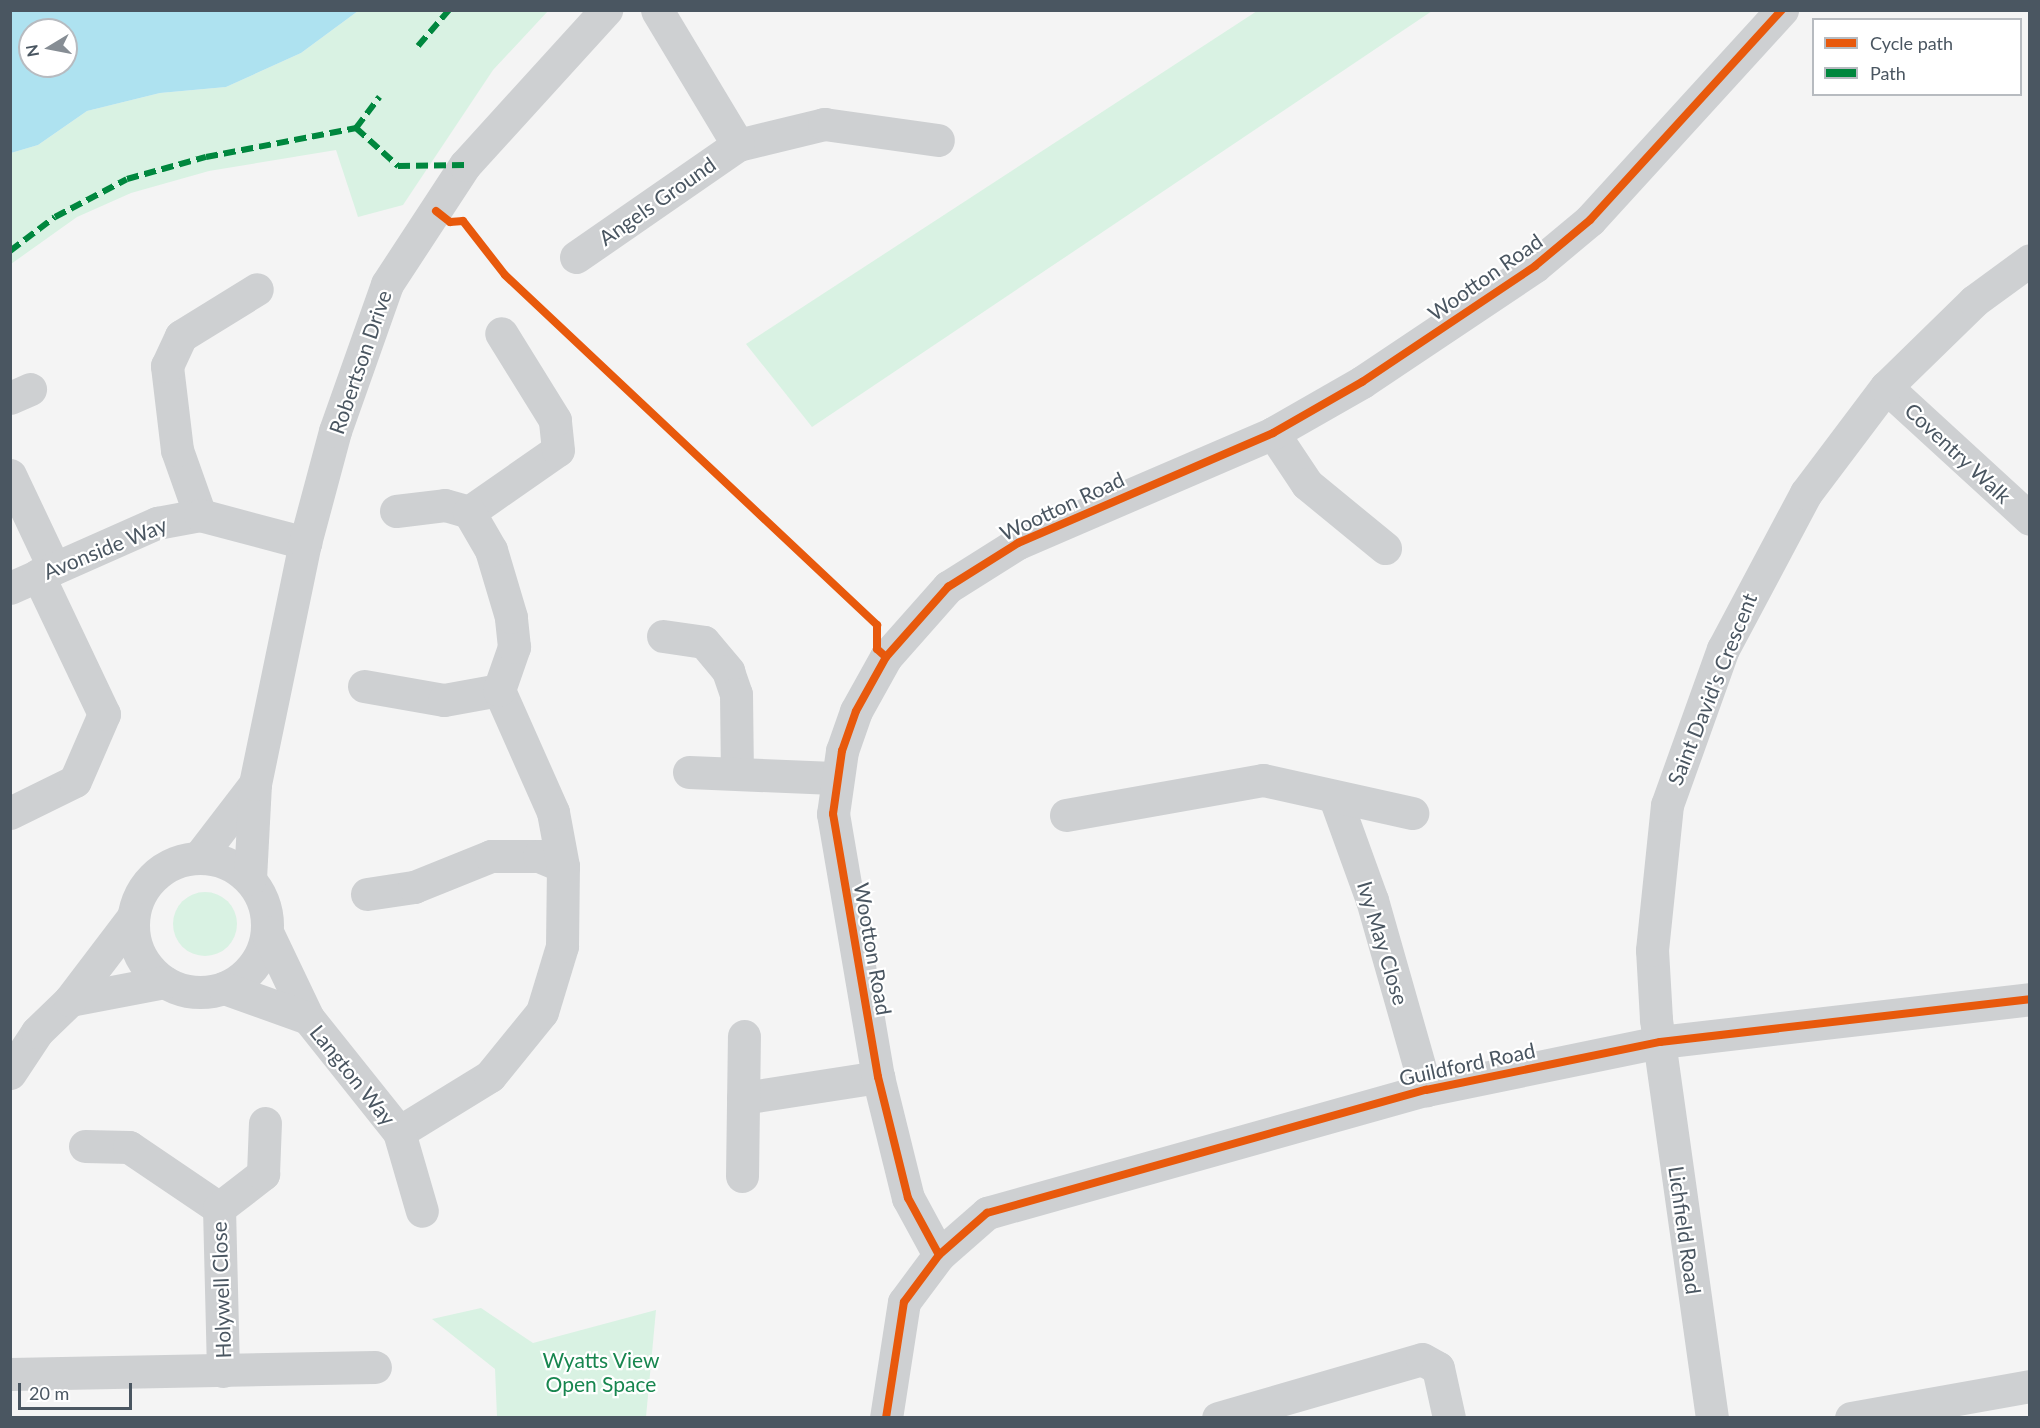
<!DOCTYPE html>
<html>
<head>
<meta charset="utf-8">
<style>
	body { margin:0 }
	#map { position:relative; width:2040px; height:1428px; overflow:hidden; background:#f4f4f4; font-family:Lato,sans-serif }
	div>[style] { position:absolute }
	.green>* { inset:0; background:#d9f2e3 }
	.round { border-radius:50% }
	.water>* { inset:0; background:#aee2f0 }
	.minor>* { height:33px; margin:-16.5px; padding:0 16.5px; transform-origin:16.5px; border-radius:16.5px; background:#ced0d2 }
	.minor>.ring { margin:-16.5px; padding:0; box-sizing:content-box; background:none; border:33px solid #ced0d2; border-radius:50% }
	.quiet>* { height:6px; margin-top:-3px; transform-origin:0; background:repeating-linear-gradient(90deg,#00873e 0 12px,transparent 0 18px) }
	.cycleway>* { height:8px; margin:-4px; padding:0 4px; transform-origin:4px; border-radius:4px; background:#e8590c }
	span { translate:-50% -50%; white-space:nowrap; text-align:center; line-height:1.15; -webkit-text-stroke:4.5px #fff; paint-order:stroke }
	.street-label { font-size:21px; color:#4a5661 }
	.park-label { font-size:21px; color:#17864f }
	.frame { position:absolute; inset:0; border:12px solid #4a5661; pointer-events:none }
	.legend { position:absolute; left:1812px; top:18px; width:210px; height:78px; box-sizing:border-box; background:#fff; border:2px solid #b7bbc0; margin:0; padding:8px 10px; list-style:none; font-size:18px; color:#4a5661 }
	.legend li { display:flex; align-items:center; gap:12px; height:30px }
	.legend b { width:30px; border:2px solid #b7bbc0 }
	.north { position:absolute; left:18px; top:18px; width:60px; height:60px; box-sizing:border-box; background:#fff; border:2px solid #b7bbc0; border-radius:50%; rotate:260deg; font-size:16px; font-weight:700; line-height:24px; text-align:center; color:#4a5661 }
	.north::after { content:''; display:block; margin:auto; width:21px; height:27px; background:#868d94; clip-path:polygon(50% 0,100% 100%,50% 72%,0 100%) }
	.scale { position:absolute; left:18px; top:1383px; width:114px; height:27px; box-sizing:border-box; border:3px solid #4a5661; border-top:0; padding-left:8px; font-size:18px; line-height:21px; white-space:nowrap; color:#4a5661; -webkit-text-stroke:4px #fff; paint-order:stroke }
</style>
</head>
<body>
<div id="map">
	<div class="green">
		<div style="clip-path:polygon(358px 11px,548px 11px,493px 70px,403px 205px,358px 217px,336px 150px,209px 171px,131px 193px,77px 217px,11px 264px,11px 153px,38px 145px,87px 111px,160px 93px,226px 87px,301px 53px)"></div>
		<div style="clip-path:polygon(1257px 11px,1432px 11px,812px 427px,746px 344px)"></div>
		<div class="round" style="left:173px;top:892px;width:64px;height:64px"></div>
		<div style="clip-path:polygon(481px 1308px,533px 1343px,656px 1310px,646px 1417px,497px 1417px,495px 1369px,432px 1319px)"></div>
	</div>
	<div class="water">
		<div style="clip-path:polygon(evenodd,11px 10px,358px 10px,358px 11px,301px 53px,226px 87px,160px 93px,87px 111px,38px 145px,11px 153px,11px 10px,30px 30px,66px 30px,66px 66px,30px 66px,30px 30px)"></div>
	</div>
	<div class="minor">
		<div style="left:738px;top:145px;width:89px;rotate:-13.7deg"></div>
		<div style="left:824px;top:124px;width:115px;rotate:8deg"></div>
		<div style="left:576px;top:257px;width:197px;rotate:-34.7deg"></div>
		<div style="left:738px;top:145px;width:157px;rotate:-121deg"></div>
		<div style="left:1886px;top:387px;width:195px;rotate:42.5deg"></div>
		<div style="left:10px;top:398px;width:22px;rotate:-24deg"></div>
		<div style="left:1273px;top:433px;width:61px;rotate:56.3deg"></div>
		<div style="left:1307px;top:484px;width:101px;rotate:39.4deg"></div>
		<div style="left:10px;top:475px;width:103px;rotate:64.7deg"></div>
		<div style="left:396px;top:511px;width:49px;rotate:-7deg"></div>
		<div style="left:445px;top:505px;width:25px;rotate:16deg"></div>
		<div style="left:469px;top:512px;width:108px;rotate:-34.9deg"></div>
		<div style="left:558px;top:450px;width:30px;rotate:-96deg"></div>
		<div style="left:555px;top:420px;width:102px;rotate:-121.8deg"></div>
		<div style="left:200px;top:515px;width:69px;rotate:-109.5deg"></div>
		<div style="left:177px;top:450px;width:85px;rotate:-96.8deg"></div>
		<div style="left:167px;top:366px;width:33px;rotate:-65deg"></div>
		<div style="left:181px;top:336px;width:89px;rotate:-31.7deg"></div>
		<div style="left:10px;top:588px;width:161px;rotate:-23.9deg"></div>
		<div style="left:157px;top:523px;width:44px;rotate:-10.5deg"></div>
		<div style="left:200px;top:515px;width:109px;rotate:14.9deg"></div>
		<div style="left:663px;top:636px;width:41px;rotate:8.3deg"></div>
		<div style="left:704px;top:642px;width:38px;rotate:50deg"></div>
		<div style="left:728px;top:671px;width:24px;rotate:71deg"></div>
		<div style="left:736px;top:694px;width:79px;rotate:89.3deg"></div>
		<div style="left:364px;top:686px;width:81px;rotate:9.9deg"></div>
		<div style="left:444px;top:700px;width:56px;rotate:-10.3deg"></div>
		<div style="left:689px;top:772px;width:145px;rotate:2.4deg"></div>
		<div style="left:1335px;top:798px;width:109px;rotate:70.1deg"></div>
		<div style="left:1372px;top:900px;width:198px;rotate:74.1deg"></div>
		<div style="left:10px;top:813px;width:72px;rotate:-26.2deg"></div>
		<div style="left:75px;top:781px;width:73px;rotate:-66.6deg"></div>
		<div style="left:104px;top:714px;width:154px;rotate:-115.4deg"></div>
		<div style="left:1066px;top:815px;width:200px;rotate:-10.1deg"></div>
		<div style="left:1263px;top:780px;width:153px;rotate:12.5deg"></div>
		<div style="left:199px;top:857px;width:92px;rotate:-52.5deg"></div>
		<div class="ring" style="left:133px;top:858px;width:101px;height:101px"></div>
		<div style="left:250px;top:879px;width:95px;rotate:-87deg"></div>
		<div style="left:255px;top:784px;width:246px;rotate:-78.3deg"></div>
		<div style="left:305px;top:543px;width:116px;rotate:-75deg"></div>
		<div style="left:335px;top:431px;width:156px;rotate:-70.5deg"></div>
		<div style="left:387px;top:284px;width:142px;rotate:-56.8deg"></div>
		<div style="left:465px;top:165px;width:210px;rotate:-47.7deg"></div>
		<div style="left:367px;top:894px;width:48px;rotate:-8.5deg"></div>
		<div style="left:414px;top:887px;width:83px;rotate:-21.9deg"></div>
		<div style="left:491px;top:856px;width:48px"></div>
		<div style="left:539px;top:856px;width:26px;rotate:23deg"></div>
		<div style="left:267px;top:932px;width:95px;rotate:64.5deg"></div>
		<div style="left:308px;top:1018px;width:146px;rotate:51.4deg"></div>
		<div style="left:399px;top:1132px;width:107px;rotate:-31.6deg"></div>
		<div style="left:490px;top:1076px;width:82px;rotate:-50.9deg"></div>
		<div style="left:542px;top:1012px;width:69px;rotate:-73.1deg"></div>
		<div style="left:562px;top:946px;width:80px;rotate:-89.3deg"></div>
		<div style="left:563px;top:866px;width:55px;rotate:-100.5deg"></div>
		<div style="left:553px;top:812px;width:133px;rotate:-113.9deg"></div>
		<div style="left:499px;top:690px;width:46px;rotate:-70.8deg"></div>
		<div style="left:514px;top:647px;width:30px;rotate:-96deg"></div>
		<div style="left:511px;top:617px;width:70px;rotate:-106.6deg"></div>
		<div style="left:491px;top:550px;width:44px;rotate:-120.1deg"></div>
		<div style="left:224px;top:988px;width:89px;rotate:19.7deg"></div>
		<div style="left:70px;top:1000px;width:96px;rotate:-10.8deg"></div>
		<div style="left:10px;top:1073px;width:49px;rotate:-56.6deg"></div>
		<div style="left:37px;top:1032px;width:46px;rotate:-44.1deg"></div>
		<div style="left:70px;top:1000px;width:104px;rotate:-52.8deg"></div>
		<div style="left:743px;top:1098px;width:137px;rotate:-8.8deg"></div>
		<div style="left:399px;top:1132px;width:82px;rotate:73.8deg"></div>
		<div style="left:85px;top:1146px;width:44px;rotate:1.3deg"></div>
		<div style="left:129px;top:1147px;width:109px;rotate:34.1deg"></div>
		<div style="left:742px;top:1176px;width:140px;rotate:-89.2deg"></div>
		<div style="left:939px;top:1255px;width:65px;rotate:-118.5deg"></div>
		<div style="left:908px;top:1198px;width:125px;rotate:-103.9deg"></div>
		<div style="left:878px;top:1077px;width:267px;rotate:-99.7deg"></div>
		<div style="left:833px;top:814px;width:64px;rotate:-81.9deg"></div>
		<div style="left:842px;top:751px;width:42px;rotate:-70.7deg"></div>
		<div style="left:856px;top:711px;width:62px;rotate:-60.9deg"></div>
		<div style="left:886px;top:657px;width:94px;rotate:-48.5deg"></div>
		<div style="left:948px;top:587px;width:83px;rotate:-32.2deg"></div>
		<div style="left:1018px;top:543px;width:278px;rotate:-23.3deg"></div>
		<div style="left:1273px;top:433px;width:103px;rotate:-29.8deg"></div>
		<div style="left:1362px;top:382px;width:208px;rotate:-33.8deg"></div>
		<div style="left:1535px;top:266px;width:72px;rotate:-39.9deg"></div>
		<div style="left:1590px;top:220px;width:285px;rotate:-47.6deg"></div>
		<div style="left:223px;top:1371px;width:163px;rotate:-91.4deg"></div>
		<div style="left:219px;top:1208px;width:56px;rotate:-37.7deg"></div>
		<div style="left:263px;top:1174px;width:51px;rotate:-87.8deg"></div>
		<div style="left:10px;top:1374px;width:365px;rotate:-1.1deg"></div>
		<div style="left:886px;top:1418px;width:117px;rotate:-81.2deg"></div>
		<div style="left:904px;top:1302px;width:59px;rotate:-53.3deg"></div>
		<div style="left:939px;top:1255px;width:64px;rotate:-41.2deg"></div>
		<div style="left:987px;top:1213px;width:456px;rotate:-15.7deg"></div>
		<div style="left:1426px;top:1090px;width:239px;rotate:-11.6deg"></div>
		<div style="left:1660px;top:1042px;width:372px;rotate:-6.6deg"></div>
		<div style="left:1218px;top:1418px;width:212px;rotate:-16.1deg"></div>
		<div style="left:1422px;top:1359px;width:18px;rotate:29deg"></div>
		<div style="left:1438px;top:1368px;width:51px;rotate:77.6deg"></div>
		<div style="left:1712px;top:1418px;width:403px;rotate:-98deg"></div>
		<div style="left:1656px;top:1019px;width:69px;rotate:-93.3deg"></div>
		<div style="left:1652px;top:950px;width:146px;rotate:-84.1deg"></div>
		<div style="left:1667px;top:805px;width:166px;rotate:-70.3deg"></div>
		<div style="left:1723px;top:649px;width:177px;rotate:-62deg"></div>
		<div style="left:1806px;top:493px;width:133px;rotate:-53deg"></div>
		<div style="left:1886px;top:387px;width:123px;rotate:-44.3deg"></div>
		<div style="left:1974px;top:301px;width:69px;rotate:-36.2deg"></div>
		<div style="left:1851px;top:1418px;width:182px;rotate:-10.1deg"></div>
	</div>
	<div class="quiet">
		<div style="left:418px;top:46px;width:48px;rotate:-49.3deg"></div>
		<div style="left:356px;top:128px;width:39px;rotate:-53deg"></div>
		<div style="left:10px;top:251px;width:56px;rotate:-37.1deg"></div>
		<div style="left:55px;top:217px;width:81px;rotate:-27.8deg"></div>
		<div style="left:127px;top:179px;width:82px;rotate:-15.6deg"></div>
		<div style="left:206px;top:157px;width:153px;rotate:-10.9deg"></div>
		<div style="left:356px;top:128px;width:57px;rotate:42.1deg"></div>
		<div style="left:398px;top:166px;width:67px;rotate:-0.9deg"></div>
	</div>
	<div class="cycleway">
		<div style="left:436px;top:211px;width:18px;rotate:38deg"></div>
		<div style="left:450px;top:222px;width:13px;rotate:-4deg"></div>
		<div style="left:463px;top:221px;width:68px;rotate:52.1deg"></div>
		<div style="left:505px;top:275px;width:511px;rotate:43.25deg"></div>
		<div style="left:877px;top:625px;width:24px;rotate:90deg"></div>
		<div style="left:877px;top:649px;width:12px;rotate:42deg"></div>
		<div style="left:939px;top:1255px;width:65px;rotate:-118.5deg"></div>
		<div style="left:908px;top:1198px;width:125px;rotate:-103.9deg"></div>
		<div style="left:878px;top:1077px;width:267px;rotate:-99.7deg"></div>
		<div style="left:833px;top:814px;width:64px;rotate:-81.9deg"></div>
		<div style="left:842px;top:751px;width:42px;rotate:-70.7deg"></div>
		<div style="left:856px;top:711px;width:62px;rotate:-60.9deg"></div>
		<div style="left:886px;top:657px;width:94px;rotate:-48.5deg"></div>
		<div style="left:948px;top:587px;width:83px;rotate:-32.2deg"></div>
		<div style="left:1018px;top:543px;width:278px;rotate:-23.3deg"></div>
		<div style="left:1273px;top:433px;width:103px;rotate:-29.8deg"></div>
		<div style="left:1362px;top:382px;width:208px;rotate:-33.8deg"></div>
		<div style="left:1535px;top:266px;width:72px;rotate:-39.9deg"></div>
		<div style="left:1590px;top:220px;width:285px;rotate:-47.6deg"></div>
		<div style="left:886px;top:1418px;width:117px;rotate:-81.2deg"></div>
		<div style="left:904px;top:1302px;width:59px;rotate:-53.3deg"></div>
		<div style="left:939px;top:1255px;width:64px;rotate:-41.2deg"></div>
		<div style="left:987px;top:1213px;width:456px;rotate:-15.7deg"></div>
		<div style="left:1426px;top:1090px;width:239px;rotate:-11.6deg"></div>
		<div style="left:1660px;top:1042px;width:372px;rotate:-6.6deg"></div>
	</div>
	<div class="street-label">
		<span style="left:657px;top:201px;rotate:-35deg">Angels Ground</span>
		<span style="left:1485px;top:277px;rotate:-35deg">Wootton Road</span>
		<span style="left:360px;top:362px;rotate:-71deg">Robertson Drive</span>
		<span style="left:1958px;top:453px;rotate:43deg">Coventry Walk</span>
		<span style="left:1062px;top:506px;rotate:-25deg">Wootton Road</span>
		<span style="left:105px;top:548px;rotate:-22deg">Avonside Way</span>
		<span style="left:1712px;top:689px;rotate:-68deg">Saint David's Crescent</span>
		<span style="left:1383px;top:943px;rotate:73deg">Ivy May Close</span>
		<span style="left:873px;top:949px;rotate:80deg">Wootton Road</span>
		<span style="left:1467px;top:1064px;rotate:-12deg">Guildford Road</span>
		<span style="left:353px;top:1075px;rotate:51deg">Langton Way</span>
		<span style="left:1685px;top:1230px;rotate:82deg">Lichfield Road</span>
		<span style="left:221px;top:1290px;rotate:-92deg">Holywell Close</span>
	</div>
	<div class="park-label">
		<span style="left:601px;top:1372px">Wyatts View<br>Open Space</span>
	</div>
	<div class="frame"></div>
	<ul class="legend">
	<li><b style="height:8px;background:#e8590c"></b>Cycle path</li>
	<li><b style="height:8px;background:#00873e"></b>Path</li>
	</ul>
	<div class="north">N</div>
	<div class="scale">20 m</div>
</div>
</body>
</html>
